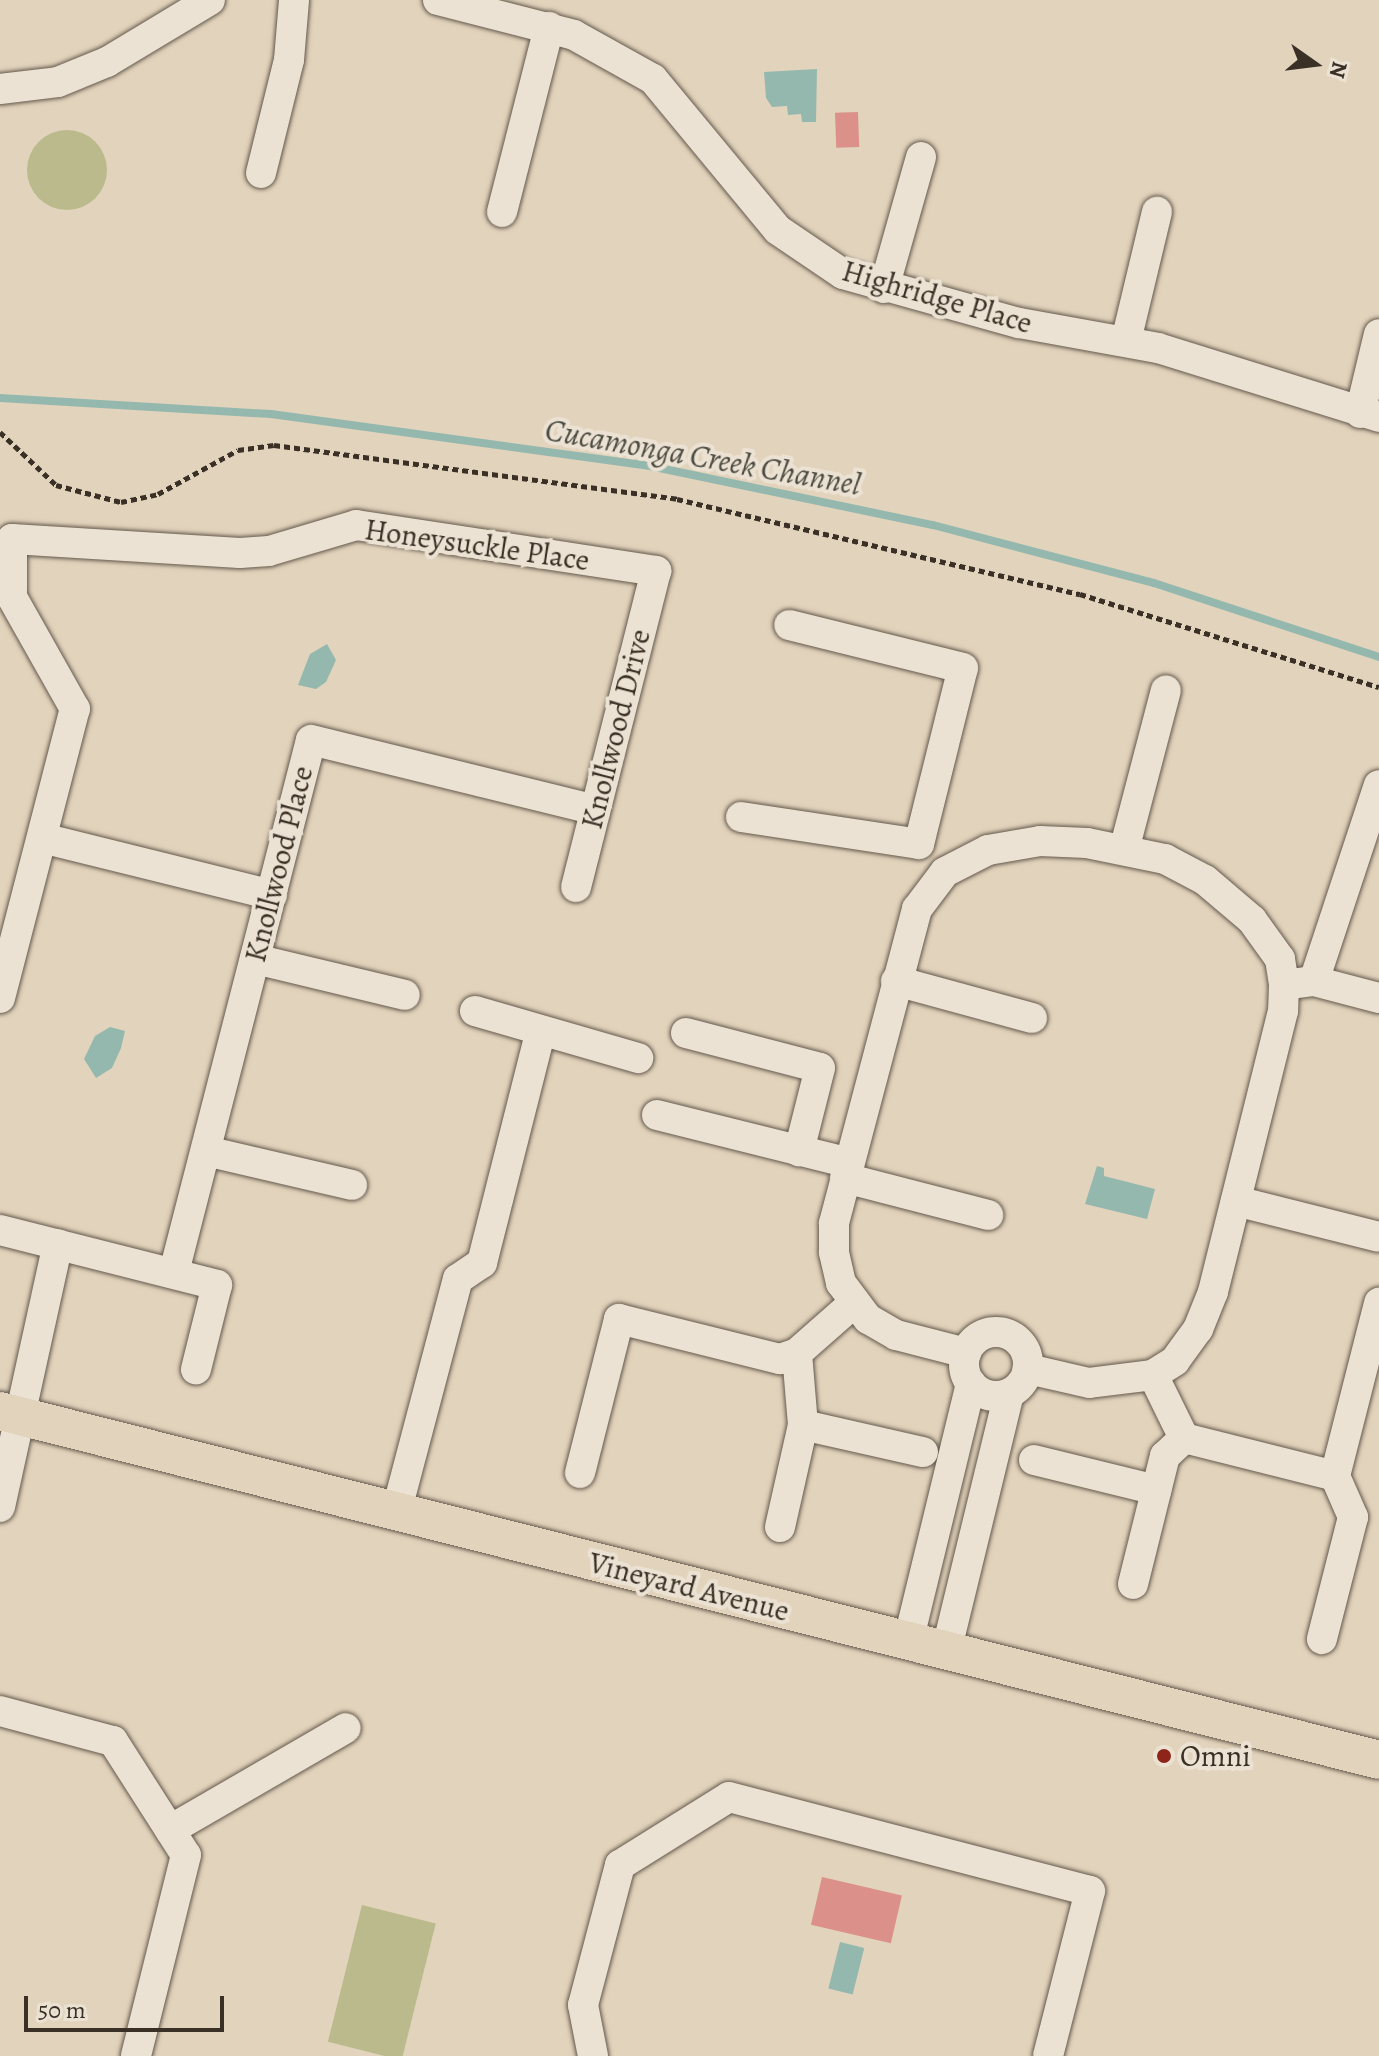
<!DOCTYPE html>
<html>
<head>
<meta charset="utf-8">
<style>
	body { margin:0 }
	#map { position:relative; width:1379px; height:2056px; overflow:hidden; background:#e2d3bc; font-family:Alegreya,serif }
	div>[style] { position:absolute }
	.green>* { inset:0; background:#baba8c; transform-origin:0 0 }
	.round { border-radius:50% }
	.water>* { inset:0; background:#95b8ae; transform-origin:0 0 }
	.stream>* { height:8px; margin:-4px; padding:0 4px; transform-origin:4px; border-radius:4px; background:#95b8ae }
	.building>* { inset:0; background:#db908a; transform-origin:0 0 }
	.path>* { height:5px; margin-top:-2.5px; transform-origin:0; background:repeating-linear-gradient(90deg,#3a3026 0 6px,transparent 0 10px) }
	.roads { filter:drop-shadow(0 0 2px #64594c) drop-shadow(0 0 2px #64594c) }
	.minor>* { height:30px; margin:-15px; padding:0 15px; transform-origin:15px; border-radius:15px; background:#ece2d3 }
	.minor>.ring { margin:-15px; padding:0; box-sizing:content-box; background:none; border:30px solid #ece2d3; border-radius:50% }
	.major>* { height:38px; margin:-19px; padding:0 19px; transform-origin:19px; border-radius:19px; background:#e2d3bc }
	.dots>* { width:22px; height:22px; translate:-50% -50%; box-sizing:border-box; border:4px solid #ece2d3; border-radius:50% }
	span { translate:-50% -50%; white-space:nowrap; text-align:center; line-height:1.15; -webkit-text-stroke:8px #ece2d3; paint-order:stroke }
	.street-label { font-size:30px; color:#3a3026 }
	.poi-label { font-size:30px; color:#3a3026 }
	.left { translate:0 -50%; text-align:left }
	.water-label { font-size:32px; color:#4c4b41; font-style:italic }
	.north { position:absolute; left:1275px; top:24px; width:80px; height:80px; -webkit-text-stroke:6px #ece2d3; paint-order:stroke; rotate:104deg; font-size:22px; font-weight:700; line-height:32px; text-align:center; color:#3a3026 }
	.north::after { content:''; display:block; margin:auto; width:28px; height:36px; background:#3a3026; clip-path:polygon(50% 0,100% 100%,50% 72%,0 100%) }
	.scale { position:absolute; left:24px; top:1996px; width:200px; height:36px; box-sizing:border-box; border:4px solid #3a3026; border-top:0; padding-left:10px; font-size:24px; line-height:28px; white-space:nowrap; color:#3a3026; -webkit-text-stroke:6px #ece2d3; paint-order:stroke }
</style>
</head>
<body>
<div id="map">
	<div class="green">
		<div class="round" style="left:27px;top:130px;width:80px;height:80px"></div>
		<div style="left:362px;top:1905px;width:76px;height:141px;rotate:14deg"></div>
	</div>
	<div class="water">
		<div style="clip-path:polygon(817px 69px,816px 122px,802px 122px,801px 114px,788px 115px,787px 106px,772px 107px,766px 98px,764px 72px)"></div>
		<div style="clip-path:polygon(327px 644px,336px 660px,326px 682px,316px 689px,298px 685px,310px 654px)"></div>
		<div style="clip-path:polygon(110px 1027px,125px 1031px,121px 1048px,112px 1068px,96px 1078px,84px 1059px,95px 1036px)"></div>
		<div style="clip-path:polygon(1097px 1166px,1104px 1168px,1104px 1176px,1155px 1189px,1147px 1219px,1085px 1204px)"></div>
		<div style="left:840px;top:1942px;width:25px;height:48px;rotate:14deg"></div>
	</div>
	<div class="stream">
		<div style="left:0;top:398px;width:271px;rotate:3.4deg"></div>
		<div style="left:271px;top:414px;width:383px;rotate:7.8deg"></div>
		<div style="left:650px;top:466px;width:289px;rotate:11.8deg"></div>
		<div style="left:933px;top:525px;width:228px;rotate:14.7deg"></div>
		<div style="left:1154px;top:583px;width:237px;rotate:18.2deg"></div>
	</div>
	<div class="building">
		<div style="left:858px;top:112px;width:35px;height:23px;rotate:88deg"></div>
		<div style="left:822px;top:1877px;width:82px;height:49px;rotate:13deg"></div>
	</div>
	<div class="path">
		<div style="left:0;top:432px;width:77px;rotate:43.4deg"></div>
		<div style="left:56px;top:485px;width:67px;rotate:14.7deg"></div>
		<div style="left:121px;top:502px;width:38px;rotate:-12deg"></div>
		<div style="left:158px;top:494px;width:91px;rotate:-28.8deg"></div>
		<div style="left:238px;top:450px;width:36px;rotate:-8deg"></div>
		<div style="left:274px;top:445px;width:407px;rotate:7.6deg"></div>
		<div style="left:677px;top:499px;width:414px;rotate:13.3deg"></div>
		<div style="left:1080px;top:594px;width:313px;rotate:17.3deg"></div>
	</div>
	<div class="roads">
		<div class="minor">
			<div style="left:438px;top:0;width:140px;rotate:14.4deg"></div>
			<div style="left:574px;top:35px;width:90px;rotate:29.1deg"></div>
			<div style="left:653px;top:79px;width:196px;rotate:50.4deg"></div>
			<div style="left:778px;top:230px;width:78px;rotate:34.1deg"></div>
			<div style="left:843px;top:274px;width:183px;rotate:15.6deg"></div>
			<div style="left:1019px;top:323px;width:141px;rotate:10.2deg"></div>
			<div style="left:1158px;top:348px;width:232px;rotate:17.3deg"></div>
			<div style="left:0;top:89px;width:58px;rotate:-6.9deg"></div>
			<div style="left:58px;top:82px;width:53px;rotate:-22.2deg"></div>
			<div style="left:107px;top:62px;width:120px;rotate:-31deg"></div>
			<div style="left:261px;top:173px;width:116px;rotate:-76.1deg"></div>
			<div style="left:289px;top:60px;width:60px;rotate:-85.2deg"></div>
			<div style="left:502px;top:212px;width:191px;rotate:-75.7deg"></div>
			<div style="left:884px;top:288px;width:136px;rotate:-74.2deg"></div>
			<div style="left:1126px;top:341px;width:133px;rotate:-76.5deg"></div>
			<div style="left:1360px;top:413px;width:81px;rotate:-76.5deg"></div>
			<div style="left:741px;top:817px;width:180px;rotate:8.6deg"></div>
			<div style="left:919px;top:844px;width:181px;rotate:-76deg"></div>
			<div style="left:963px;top:668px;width:179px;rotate:-166.1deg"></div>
			<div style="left:42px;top:838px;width:237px;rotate:13.9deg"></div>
			<div style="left:1124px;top:850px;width:165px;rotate:-75.3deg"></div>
			<div style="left:255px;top:959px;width:154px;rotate:13.5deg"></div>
			<div style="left:896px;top:981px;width:141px;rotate:15.2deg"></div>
			<div style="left:1314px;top:981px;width:67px;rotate:14.7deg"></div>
			<div style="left:1284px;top:985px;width:30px;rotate:-8deg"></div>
			<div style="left:1314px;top:981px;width:206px;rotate:-71.7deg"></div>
			<div style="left:0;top:998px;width:299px;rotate:-75.5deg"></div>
			<div style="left:75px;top:709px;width:129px;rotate:-119.4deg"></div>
			<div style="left:12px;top:597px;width:58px;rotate:-90deg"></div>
			<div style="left:12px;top:539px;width:228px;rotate:3.5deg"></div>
			<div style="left:240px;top:553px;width:29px;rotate:-4deg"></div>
			<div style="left:269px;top:551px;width:91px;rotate:-16.6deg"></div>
			<div style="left:356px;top:525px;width:304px;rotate:8.7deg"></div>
			<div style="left:656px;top:571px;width:326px;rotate:104.2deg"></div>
			<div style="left:475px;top:1011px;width:170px;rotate:16.1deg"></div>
			<div style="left:686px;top:1033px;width:138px;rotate:14.6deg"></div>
			<div style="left:820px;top:1068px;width:86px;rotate:104.2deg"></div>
			<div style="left:657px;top:1115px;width:198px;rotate:14deg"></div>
			<div style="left:206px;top:1151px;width:150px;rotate:13.1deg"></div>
			<div style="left:845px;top:1178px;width:148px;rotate:14.5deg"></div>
			<div style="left:1236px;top:1201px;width:147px;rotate:14.1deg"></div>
			<div style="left:0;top:1230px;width:224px;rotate:14.2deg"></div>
			<div style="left:217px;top:1285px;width:87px;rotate:104deg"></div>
			<div style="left:174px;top:1272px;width:549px;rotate:-75.56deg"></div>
			<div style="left:311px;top:740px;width:292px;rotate:13.8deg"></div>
			<div class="ring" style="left:964px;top:1332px;width:34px;height:34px"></div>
			<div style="left:966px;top:1353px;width:72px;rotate:-165.6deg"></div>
			<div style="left:896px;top:1335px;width:32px;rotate:-150deg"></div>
			<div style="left:868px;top:1319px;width:45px;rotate:-126.9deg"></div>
			<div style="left:841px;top:1283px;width:32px;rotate:-103deg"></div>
			<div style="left:834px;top:1252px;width:29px;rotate:-90deg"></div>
			<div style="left:834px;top:1223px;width:325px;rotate:-75.2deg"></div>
			<div style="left:917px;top:909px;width:46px;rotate:-52.9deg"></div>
			<div style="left:945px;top:872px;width:48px;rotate:-27.1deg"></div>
			<div style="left:988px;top:850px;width:53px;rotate:-9.8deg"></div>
			<div style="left:1040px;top:841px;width:47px;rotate:2.4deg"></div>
			<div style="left:1087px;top:843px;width:80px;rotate:11.6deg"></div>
			<div style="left:1165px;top:859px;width:45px;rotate:27.7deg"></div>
			<div style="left:1205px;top:880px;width:62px;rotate:40.4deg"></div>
			<div style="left:1252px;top:920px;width:48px;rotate:54.3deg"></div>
			<div style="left:1280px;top:959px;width:26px;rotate:81deg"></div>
			<div style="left:1284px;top:985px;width:26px;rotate:92deg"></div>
			<div style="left:1283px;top:1011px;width:290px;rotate:104deg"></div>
			<div style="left:1213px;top:1292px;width:40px;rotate:112deg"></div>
			<div style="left:1198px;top:1329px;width:39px;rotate:126deg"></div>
			<div style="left:1175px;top:1361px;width:26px;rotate:148deg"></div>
			<div style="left:1153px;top:1375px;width:64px;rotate:172.9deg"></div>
			<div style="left:1089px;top:1383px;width:63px;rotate:-167.1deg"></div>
			<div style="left:1153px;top:1375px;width:70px;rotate:63.8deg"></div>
			<div style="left:1184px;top:1438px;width:156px;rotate:14.1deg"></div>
			<div style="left:1335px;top:1476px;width:45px;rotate:66.3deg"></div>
			<div style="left:1353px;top:1517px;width:126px;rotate:104.3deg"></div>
			<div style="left:803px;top:1425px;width:123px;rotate:12.7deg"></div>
			<div style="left:1034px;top:1460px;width:126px;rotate:13.8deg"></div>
			<div style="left:580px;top:1473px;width:159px;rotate:-75.8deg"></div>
			<div style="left:619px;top:1319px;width:166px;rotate:14deg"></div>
			<div style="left:780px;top:1359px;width:18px;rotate:-19deg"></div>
			<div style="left:1335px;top:1476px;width:179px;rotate:-75.7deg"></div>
			<div style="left:0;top:1507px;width:269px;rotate:-77.6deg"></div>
			<div style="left:396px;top:1513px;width:242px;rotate:-75.2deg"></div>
			<div style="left:458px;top:1279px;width:29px;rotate:-34deg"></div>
			<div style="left:482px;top:1263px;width:237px;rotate:-75.8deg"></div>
			<div style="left:780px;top:1527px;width:105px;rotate:-77.3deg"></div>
			<div style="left:803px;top:1425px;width:72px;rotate:-94.8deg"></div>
			<div style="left:797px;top:1353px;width:76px;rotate:-41.3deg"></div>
			<div style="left:1133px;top:1584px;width:132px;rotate:-76deg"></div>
			<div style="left:1165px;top:1456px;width:26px;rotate:-43deg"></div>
			<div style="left:908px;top:1642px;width:266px;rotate:-76.3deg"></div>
			<div style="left:946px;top:1652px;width:266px;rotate:-76.3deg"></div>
			<div style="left:0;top:1711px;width:117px;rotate:14.9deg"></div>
			<div style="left:113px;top:1741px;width:135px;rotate:57.4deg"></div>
			<div style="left:186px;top:1855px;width:207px;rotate:104deg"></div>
			<div style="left:170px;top:1830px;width:203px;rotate:-30.1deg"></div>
			<div style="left:593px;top:2056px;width:52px;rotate:-101.1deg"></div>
			<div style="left:583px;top:2005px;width:145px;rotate:-75.2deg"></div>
			<div style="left:620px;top:1865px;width:128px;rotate:-32deg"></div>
			<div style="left:729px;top:1797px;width:373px;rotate:14.6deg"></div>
			<div style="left:1090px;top:1891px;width:170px;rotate:104.3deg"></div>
		</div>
		<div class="major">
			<div style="left:0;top:1411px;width:1422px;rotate:14.2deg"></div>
		</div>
	</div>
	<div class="dots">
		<div style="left:1164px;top:1756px;background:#8f2418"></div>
	</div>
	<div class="street-label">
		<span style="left:937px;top:297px;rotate:16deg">Highridge Place</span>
		<span style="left:477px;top:545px;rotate:8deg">Honeysuckle Place</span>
		<span style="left:616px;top:729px;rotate:-76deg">Knollwood Drive</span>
		<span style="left:279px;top:864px;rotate:-76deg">Knollwood Place</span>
		<span style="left:689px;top:1587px;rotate:14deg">Vineyard Avenue</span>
	</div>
	<div class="poi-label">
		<span class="left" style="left:1180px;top:1756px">Omni</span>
	</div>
	<div class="water-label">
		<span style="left:703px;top:457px;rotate:10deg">Cucamonga Creek Channel</span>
	</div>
	<div class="north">N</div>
	<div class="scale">50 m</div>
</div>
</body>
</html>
